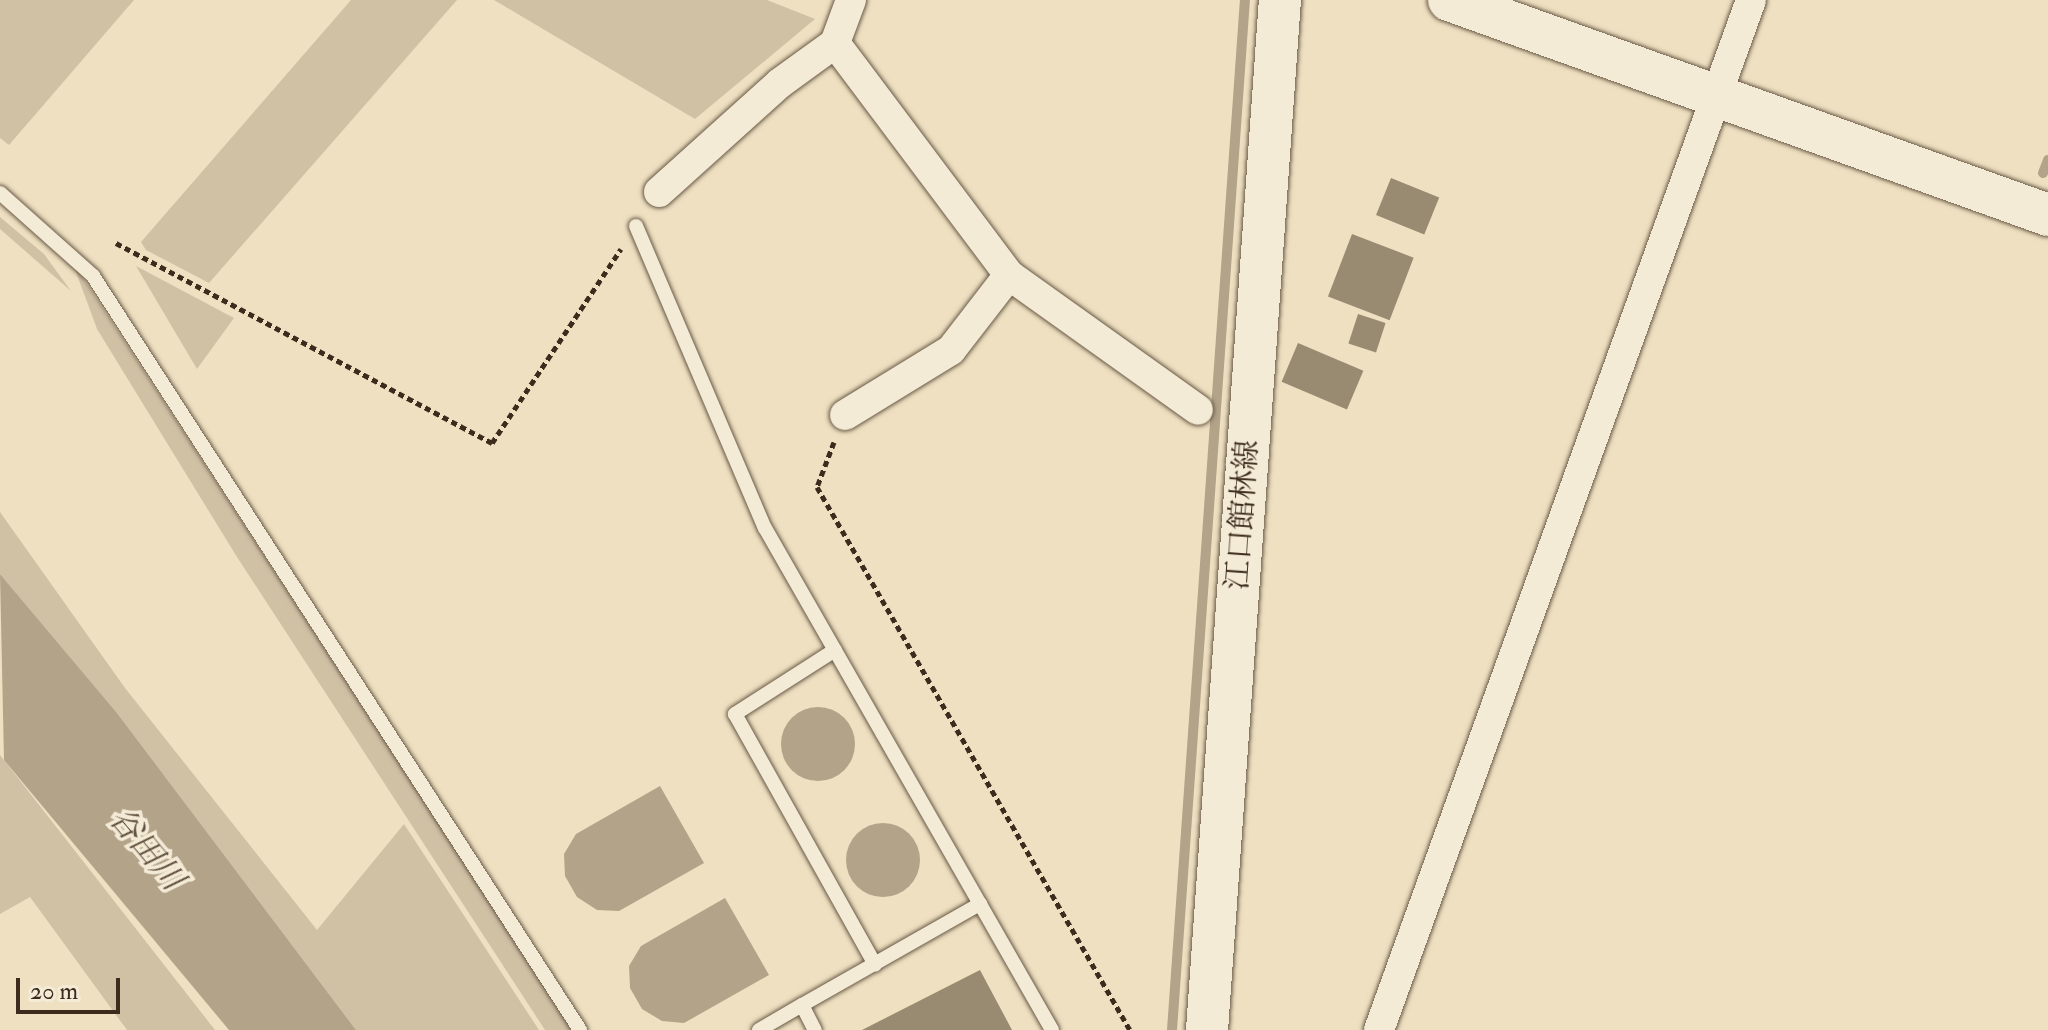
<!DOCTYPE html>
<html>
<head>
<meta charset="utf-8">
<style>
	body { margin:0 }
	#map { position:relative; width:2048px; height:1030px; overflow:hidden; background:#eee0c1; font-family:"IM FELL Double Pica","Noto Serif JP",serif }
	div>[style] { position:absolute }
	.green>* { inset:0; background:#d0c1a5 }
	.water>* { inset:0; background:#b2a389 }
	.round { border-radius:50% }
	.stream>* { height:10px; margin:-5px; padding:0 5px; transform-origin:5px; border-radius:5px; background:#b2a389 }
	.building>* { inset:0; background:#998a72; transform-origin:0 0 }
	.path>* { height:5px; margin-top:-2.5px; transform-origin:0; background:repeating-linear-gradient(90deg,#3d2c1d 0 6px,transparent 0 10px) }
	.roads { filter:drop-shadow(0 0 2px #695946) drop-shadow(0 0 2px #695946) }
	.lane>* { height:14px; margin:-7px; padding:0 7px; transform-origin:7px; border-radius:7px; background:#f4ebd7 }
	.street>* { height:30px; margin:-15px; padding:0 15px; transform-origin:15px; border-radius:15px; background:#f4ebd7 }
	.secondary>* { height:42px; margin:-21px; padding:0 21px; transform-origin:21px; border-radius:21px; background:#f4ebd7 }
	span { translate:-50% -50%; white-space:nowrap; text-align:center; line-height:1.15; -webkit-text-stroke:7px #f4ebd7; paint-order:stroke }
	.street-label { font-size:30px; color:#3d2c1d }
	.water-label { font-size:32px; color:#60503d; font-style:italic }
	.scale { position:absolute; left:16px; top:978px; width:104px; height:36px; box-sizing:border-box; border:4px solid #3d2c1d; border-top:0; padding-left:10px; font-size:24px; line-height:28px; white-space:nowrap; color:#3d2c1d; -webkit-text-stroke:6px #f4ebd7; paint-order:stroke }
</style>
</head>
<body>
<div id="map">
	<div class="green">
		<div style="clip-path:polygon(0 0,134px 0,9px 145px,0 138px)"></div>
		<div style="clip-path:polygon(351px 0,457px 0,209px 283px,146px 250px,141px 242px)"></div>
		<div style="clip-path:polygon(494px 0,767px 0,815px 19px,695px 119px)"></div>
		<div style="clip-path:polygon(0 217px,44px 254px,71px 291px,0 229px)"></div>
		<div style="clip-path:polygon(72px 261px,573px 1030px,545px 1030px,237px 557px,97px 329px)"></div>
		<div style="clip-path:polygon(136px 266px,234px 318px,197px 369px)"></div>
		<div style="clip-path:polygon(0 512px,125px 688px,317px 930px,404px 824px,539px 1030px,356px 1030px,117px 713px,0 574px)"></div>
		<div style="clip-path:polygon(0 755px,215px 1030px,127px 1030px,30px 897px,0 914px)"></div>
	</div>
	<div class="water">
		<div style="clip-path:polygon(0 574px,117px 713px,356px 1030px,229px 1030px,4px 760px)"></div>
		<div class="round" style="left:781px;top:707px;width:74px;height:74px"></div>
		<div style="clip-path:polygon(660px 786px,704px 863px,619px 911px,597px 910px,577px 897px,565px 876px,564px 854px,576px 834px)"></div>
		<div class="round" style="left:846px;top:823px;width:74px;height:74px"></div>
		<div style="clip-path:polygon(725px 898px,769px 975px,684px 1023px,662px 1021px,642px 1009px,630px 988px,629px 966px,641px 946px)"></div>
	</div>
	<div class="stream">
		<div style="left:2043px;top:173px;width:14px;rotate:-69deg"></div>
		<div style="left:1172px;top:1030px;width:1033px;rotate:-85.95deg"></div>
	</div>
	<div class="building">
		<div style="left:1391px;top:178px;width:52px;height:40px;rotate:22deg"></div>
		<div style="left:1352px;top:234px;width:66px;height:67px;rotate:21deg"></div>
		<div style="left:1358px;top:314px;width:29px;height:31px;rotate:18deg"></div>
		<div style="left:1298px;top:343px;width:71px;height:42px;rotate:23deg"></div>
		<div style="clip-path:polygon(980px 970px,1012px 1030px,862px 1030px)"></div>
	</div>
	<div class="path">
		<div style="left:116px;top:243px;width:426px;rotate:28deg"></div>
		<div style="left:492px;top:443px;width:233px;rotate:-56.4deg"></div>
		<div style="left:834px;top:442px;width:48px;rotate:110.7deg"></div>
		<div style="left:817px;top:487px;width:627px;rotate:60.04deg"></div>
	</div>
	<div class="roads">
		<div class="lane">
			<div style="left:0;top:193px;width:125px;rotate:41.7deg"></div>
			<div style="left:93px;top:276px;width:898px;rotate:57.14deg"></div>
			<div style="left:636px;top:226px;width:328px;rotate:66.9deg"></div>
			<div style="left:765px;top:528px;width:578px;rotate:60.24deg"></div>
			<div style="left:835px;top:650px;width:119px;rotate:147.4deg"></div>
			<div style="left:735px;top:714px;width:287px;rotate:60.8deg"></div>
			<div style="left:802px;top:1005px;width:205px;rotate:-29.6deg"></div>
			<div style="left:759px;top:1030px;width:50px;rotate:-30.2deg"></div>
			<div style="left:802px;top:1005px;width:28px;rotate:63deg"></div>
		</div>
		<div class="street">
			<div style="left:851px;top:0;width:46px;rotate:110.4deg"></div>
			<div style="left:835px;top:43px;width:290px;rotate:53.1deg"></div>
			<div style="left:1009px;top:275px;width:232px;rotate:35.5deg"></div>
			<div style="left:659px;top:192px;width:163px;rotate:-42deg"></div>
			<div style="left:780px;top:83px;width:68px;rotate:-36deg"></div>
			<div style="left:845px;top:415px;width:124px;rotate:-31.5deg"></div>
			<div style="left:951px;top:350px;width:95px;rotate:-52.3deg"></div>
			<div style="left:1379px;top:1030px;width:1095px;rotate:-70.14deg"></div>
		</div>
		<div class="secondary">
			<div style="left:1449px;top:0;width:636px;rotate:19.74deg"></div>
			<div style="left:1207px;top:1030px;width:1033px;rotate:-85.95deg"></div>
		</div>
	</div>
	<div class="street-label">
		<span style="left:1243px;top:515px;rotate:-86deg">江口館林線</span>
	</div>
	<div class="water-label">
		<span style="left:146px;top:849px;rotate:50deg">谷田川</span>
	</div>
	<div class="scale">20 m</div>
</div>
</body>
</html>
